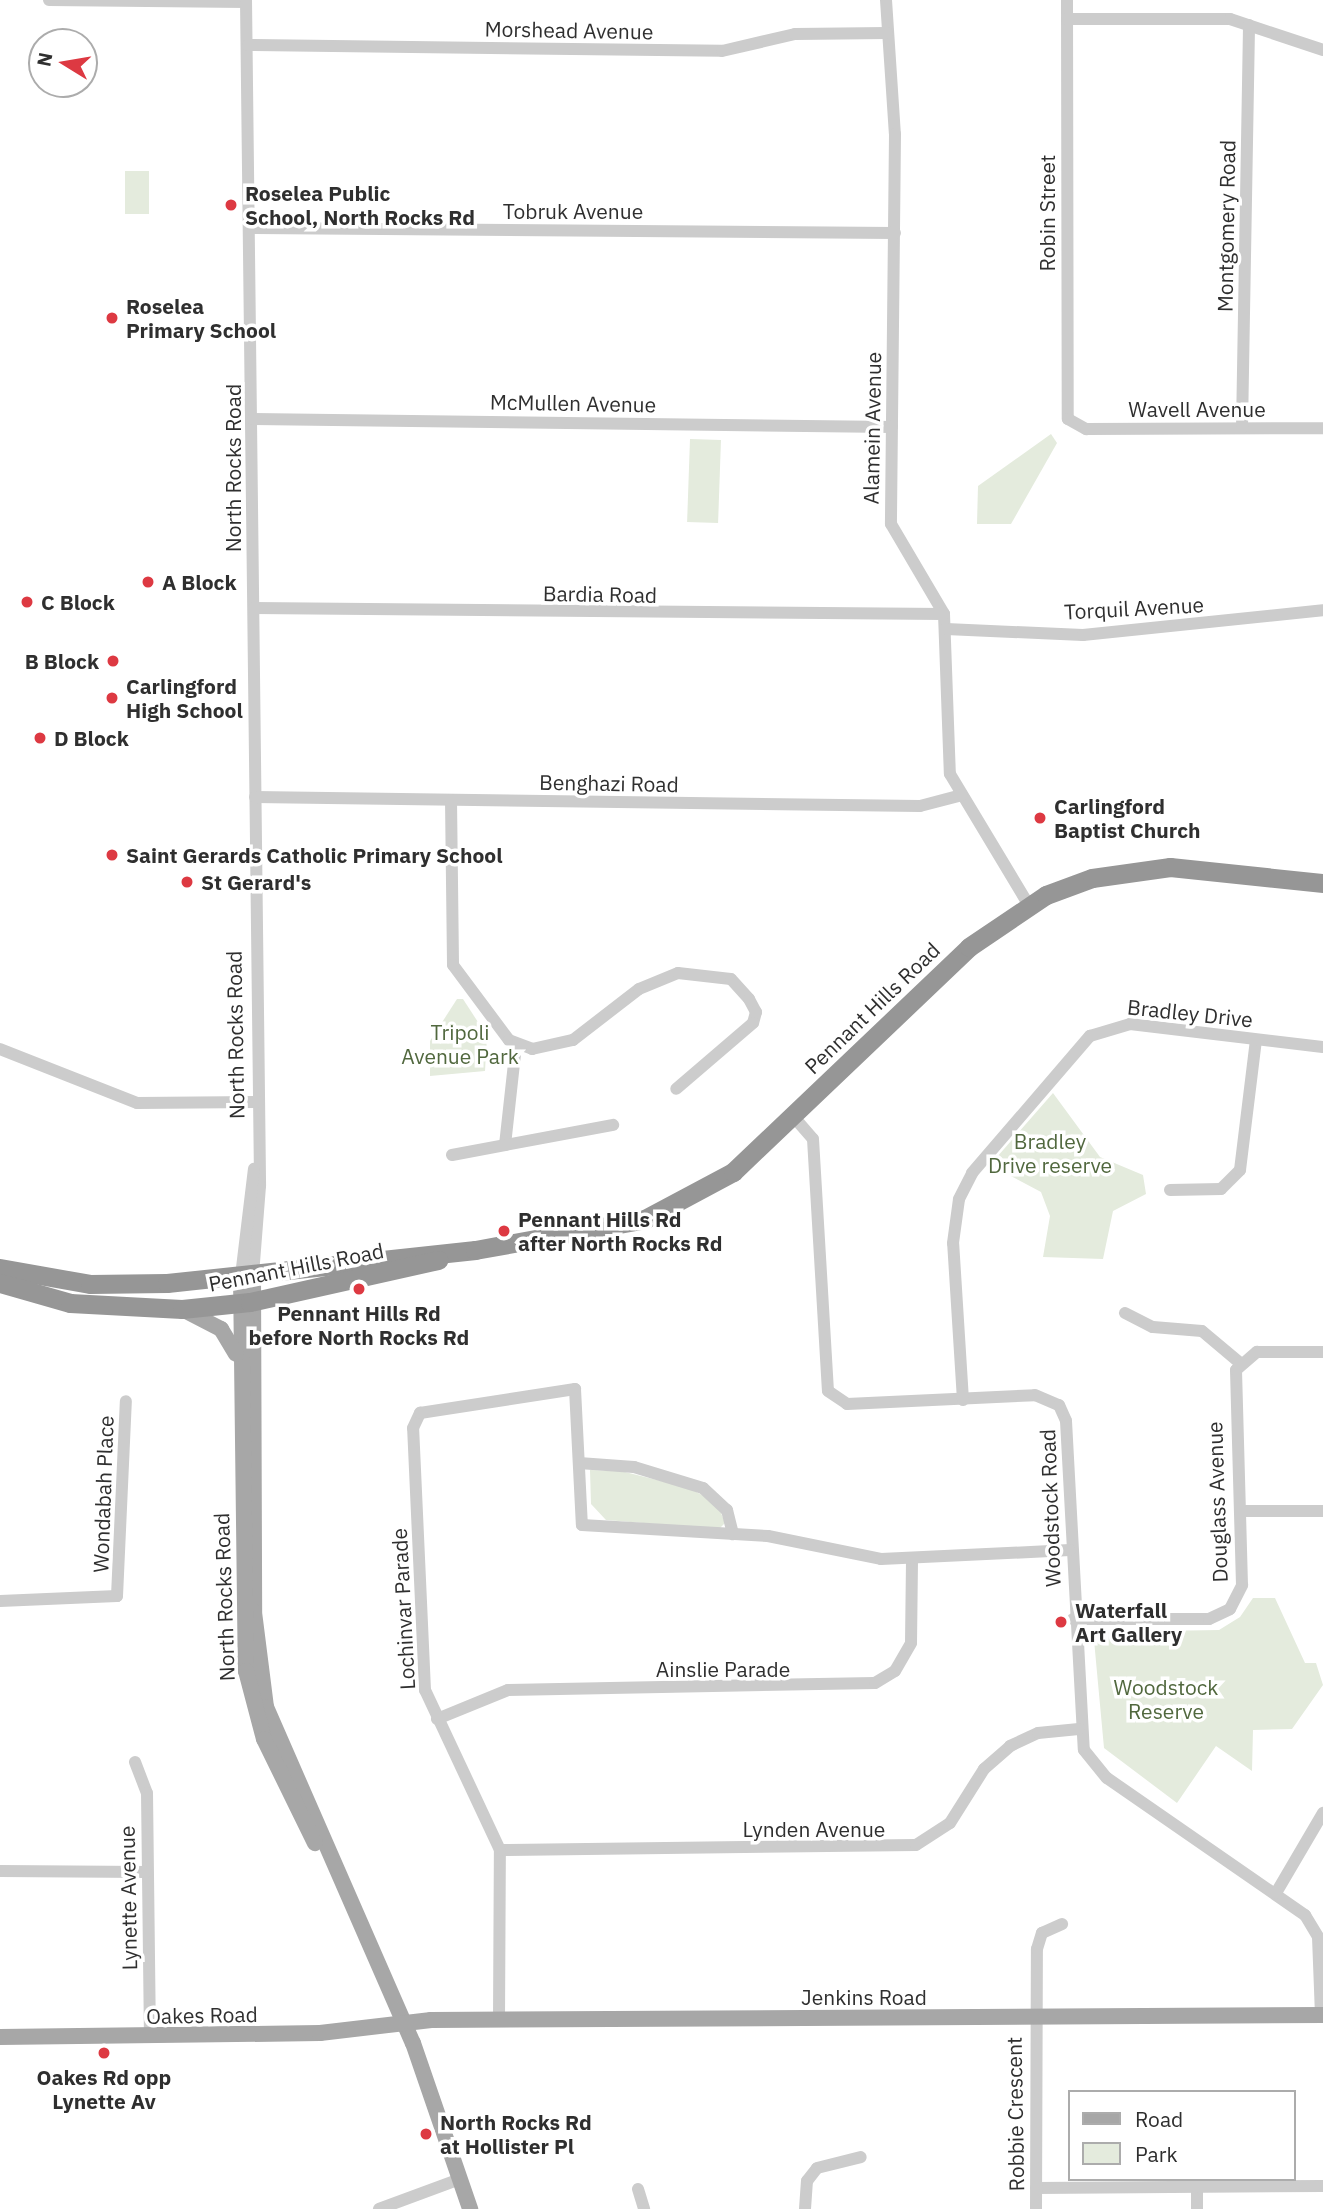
<!DOCTYPE html>
<html>
<head>
<meta charset="utf-8">
<style>
	body { margin:0 }
	#map { position:relative; width:1323px; height:2209px; overflow:hidden; background:#fff; font-family:"IBM Plex Sans",sans-serif }
	div>[style] { position:absolute }
	.green>* { inset:0; background:#e4ebdd; transform-origin:0 0 }
	.minor>* { height:12px; margin:-6px; padding:0 6px; transform-origin:6px; border-radius:6px; background:#ccc }
	.major>* { height:16px; margin:-8px; padding:0 8px; transform-origin:8px; border-radius:8px; background:#a7a7a7 }
	.highway>* { height:19px; margin:-9.5px; padding:0 9.5px; transform-origin:9.5px; border-radius:9.5px; background:#969696 }
	.dots>* { width:19px; height:19px; translate:-50% -50%; box-sizing:border-box; border:4px solid #fff; border-radius:50% }
	span { translate:-50% -50%; white-space:nowrap; text-align:center; line-height:1.15; -webkit-text-stroke:7px #fff; paint-order:stroke }
	.street-label { font-size:21px; color:#2f2f2f }
	.poi-label { font-size:21px; color:#2f2f2f; font-weight:700 }
	.left { translate:0 -50%; text-align:left }
	.right { translate:-100% -50%; text-align:right }
	.park-label { font-size:21px; color:#51683e }
	.legend { position:absolute; left:1068px; top:2090px; width:228px; height:91px; box-sizing:border-box; background:#fff; border:2px solid #acacac; margin:0; padding:9px 12px; list-style:none; font-size:21px; color:#2f2f2f }
	.legend li { display:flex; align-items:center; gap:14px; height:35px }
	.legend b { width:35px; border:2px solid #acacac }
	.north { position:absolute; left:28px; top:28px; width:70px; height:70px; box-sizing:border-box; background:#fff; border:2px solid #acacac; border-radius:50%; rotate:281deg; font-size:19px; font-weight:700; line-height:28px; text-align:center; color:#2f2f2f }
	.north::after { content:''; display:block; margin:auto; width:24px; height:32px; background:#dd3942; clip-path:polygon(50% 0,100% 100%,50% 72%,0 100%) }
</style>
</head>
<body>
<div id="map">
	<div class="green">
		<div style="left:125px;top:171px;width:24px;height:43px"></div>
		<div style="clip-path:polygon(1051px 434px,1057px 443px,1011px 524px,977px 524px,978px 486px)"></div>
		<div style="left:690px;top:439px;width:31px;height:83px;rotate:2deg"></div>
		<div style="clip-path:polygon(457px 999px,463px 999px,487px 1036px,485px 1071px,430px 1076px,430px 1041px)"></div>
		<div style="clip-path:polygon(1053px 1093px,1100px 1157px,1143px 1175px,1146px 1194px,1113px 1211px,1103px 1259px,1043px 1257px,1050px 1216px,1041px 1192px,990px 1165px)"></div>
		<div style="clip-path:polygon(590px 1470px,621px 1471px,689px 1488px,717px 1503px,725px 1523px,719px 1529px,606px 1520px,591px 1504px)"></div>
		<div style="clip-path:polygon(1253px 1598px,1275px 1598px,1305px 1663px,1316px 1663px,1323px 1685px,1292px 1729px,1253px 1730px,1252px 1771px,1216px 1746px,1177px 1803px,1104px 1748px,1094px 1640px,1102px 1632px,1219px 1630px,1240px 1617px)"></div>
	</div>
	<div class="minor">
		<div style="left:49px;top:0;width:197px;rotate:0.6deg"></div>
		<div style="left:246px;top:0;width:1186px;rotate:89.32deg"></div>
		<div style="left:260px;top:1186px;width:89px;rotate:94.5deg"></div>
		<div style="left:886px;top:0;width:134px;rotate:86.2deg"></div>
		<div style="left:895px;top:134px;width:390px;rotate:90.6deg"></div>
		<div style="left:891px;top:524px;width:104px;rotate:59.5deg"></div>
		<div style="left:944px;top:614px;width:160px;rotate:87.9deg"></div>
		<div style="left:950px;top:774px;width:152px;rotate:59deg"></div>
		<div style="left:1067px;top:0;width:419px;rotate:89.9deg"></div>
		<div style="left:1068px;top:419px;width:21px;rotate:29deg"></div>
		<div style="left:1086px;top:429px;width:237px;rotate:-0.2deg"></div>
		<div style="left:1067px;top:19px;width:163px"></div>
		<div style="left:1230px;top:19px;width:98px;rotate:18.4deg"></div>
		<div style="left:248px;top:45px;width:474px;rotate:0.7deg"></div>
		<div style="left:722px;top:51px;width:75px;rotate:-13.1deg"></div>
		<div style="left:795px;top:34px;width:92px;rotate:-0.6deg"></div>
		<div style="left:252px;top:228px;width:643px;rotate:0.45deg"></div>
		<div style="left:253px;top:419px;width:639px;rotate:0.72deg"></div>
		<div style="left:1242px;top:428px;width:403px;rotate:-89deg"></div>
		<div style="left:254px;top:608px;width:690px;rotate:0.5deg"></div>
		<div style="left:946px;top:629px;width:137px;rotate:2.5deg"></div>
		<div style="left:1083px;top:635px;width:241px;rotate:-5.9deg"></div>
		<div style="left:255px;top:797px;width:665px;rotate:0.78deg"></div>
		<div style="left:920px;top:806px;width:43px;rotate:-14.7deg"></div>
		<div style="left:451px;top:800px;width:165px;rotate:89.3deg"></div>
		<div style="left:453px;top:965px;width:94px;rotate:53.3deg"></div>
		<div style="left:509px;top:1040px;width:25px;rotate:21deg"></div>
		<div style="left:532px;top:1049px;width:42px;rotate:-12.4deg"></div>
		<div style="left:573px;top:1040px;width:83px;rotate:-37.7deg"></div>
		<div style="left:639px;top:989px;width:42px;rotate:-22.3deg"></div>
		<div style="left:678px;top:973px;width:53px;rotate:6.5deg"></div>
		<div style="left:731px;top:979px;width:27px;rotate:48deg"></div>
		<div style="left:749px;top:999px;width:15px;rotate:62deg"></div>
		<div style="left:756px;top:1012px;width:11px;rotate:105deg"></div>
		<div style="left:753px;top:1023px;width:101px;rotate:139.4deg"></div>
		<div style="left:0;top:1049px;width:147px;rotate:21.5deg"></div>
		<div style="left:137px;top:1103px;width:121px;rotate:-0.5deg"></div>
		<div style="left:793px;top:1116px;width:30px;rotate:49deg"></div>
		<div style="left:813px;top:1139px;width:252px;rotate:86.6deg"></div>
		<div style="left:828px;top:1391px;width:23px;rotate:34deg"></div>
		<div style="left:847px;top:1404px;width:188px;rotate:-2.7deg"></div>
		<div style="left:1035px;top:1395px;width:26px;rotate:23deg"></div>
		<div style="left:1059px;top:1405px;width:17px;rotate:66deg"></div>
		<div style="left:1066px;top:1421px;width:329px;rotate:86.9deg"></div>
		<div style="left:1084px;top:1750px;width:36px;rotate:51deg"></div>
		<div style="left:1107px;top:1778px;width:241px;rotate:34.7deg"></div>
		<div style="left:1305px;top:1915px;width:26px;rotate:59deg"></div>
		<div style="left:1318px;top:1937px;width:78px;rotate:87.8deg"></div>
		<div style="left:505px;top:1145px;width:101px;rotate:-83.7deg"></div>
		<div style="left:452px;top:1155px;width:164px;rotate:-10.6deg"></div>
		<div style="left:1170px;top:1190px;width:51px;rotate:-1.1deg"></div>
		<div style="left:1221px;top:1189px;width:27px;rotate:-45deg"></div>
		<div style="left:1240px;top:1170px;width:131px;rotate:-83deg"></div>
		<div style="left:241px;top:1276px;width:108px;rotate:-83.1deg"></div>
		<div style="left:1125px;top:1313px;width:31px;rotate:27deg"></div>
		<div style="left:1153px;top:1327px;width:49px;rotate:4.7deg"></div>
		<div style="left:1202px;top:1331px;width:50px;rotate:40.1deg"></div>
		<div style="left:963px;top:1400px;width:157px;rotate:-93.6deg"></div>
		<div style="left:953px;top:1243px;width:44px;rotate:-82.2deg"></div>
		<div style="left:959px;top:1199px;width:29px;rotate:-63deg"></div>
		<div style="left:972px;top:1173px;width:181px;rotate:-49.3deg"></div>
		<div style="left:1090px;top:1036px;width:42px;rotate:-16.7deg"></div>
		<div style="left:1130px;top:1024px;width:194px;rotate:6.8deg"></div>
		<div style="left:579px;top:1463px;width:55px;rotate:4.2deg"></div>
		<div style="left:634px;top:1467px;width:72px;rotate:16.9deg"></div>
		<div style="left:703px;top:1488px;width:33px;rotate:43deg"></div>
		<div style="left:727px;top:1510px;width:25px;rotate:76deg"></div>
		<div style="left:1240px;top:1511px;width:83px"></div>
		<div style="left:0;top:1601px;width:117px;rotate:-2.4deg"></div>
		<div style="left:117px;top:1596px;width:195px;rotate:-87.4deg"></div>
		<div style="left:1073px;top:1619px;width:136px"></div>
		<div style="left:1209px;top:1619px;width:23px;rotate:-25deg"></div>
		<div style="left:1230px;top:1609px;width:27px;rotate:-63deg"></div>
		<div style="left:1242px;top:1585px;width:215px;rotate:-91.6deg"></div>
		<div style="left:1236px;top:1370px;width:28px;rotate:-41deg"></div>
		<div style="left:1257px;top:1352px;width:66px"></div>
		<div style="left:437px;top:1719px;width:77px;rotate:-22.2deg"></div>
		<div style="left:508px;top:1690px;width:367px;rotate:-1.1deg"></div>
		<div style="left:875px;top:1683px;width:23px;rotate:-31deg"></div>
		<div style="left:895px;top:1671px;width:32px;rotate:-60deg"></div>
		<div style="left:911px;top:1643px;width:83px;rotate:-89.3deg"></div>
		<div style="left:135px;top:1762px;width:33px;rotate:69deg"></div>
		<div style="left:147px;top:1793px;width:243px;rotate:89.3deg"></div>
		<div style="left:500px;top:1850px;width:416px;rotate:-0.7deg"></div>
		<div style="left:916px;top:1845px;width:40px;rotate:-32.9deg"></div>
		<div style="left:950px;top:1823px;width:64px;rotate:-57.8deg"></div>
		<div style="left:984px;top:1769px;width:35px;rotate:-41deg"></div>
		<div style="left:1010px;top:1746px;width:31px;rotate:-25deg"></div>
		<div style="left:1038px;top:1733px;width:41px;rotate:-5.6deg"></div>
		<div style="left:0;top:1871px;width:146px;rotate:0.4deg"></div>
		<div style="left:1276px;top:1893px;width:93px;rotate:-59.6deg"></div>
		<div style="left:499px;top:2019px;width:169px;rotate:-89.7deg"></div>
		<div style="left:500px;top:1850px;width:177px;rotate:-115.1deg"></div>
		<div style="left:425px;top:1690px;width:262px;rotate:-92.6deg"></div>
		<div style="left:413px;top:1428px;width:17px;rotate:-65deg"></div>
		<div style="left:420px;top:1413px;width:157px;rotate:-8.8deg"></div>
		<div style="left:575px;top:1389px;width:136px;rotate:87.1deg"></div>
		<div style="left:582px;top:1525px;width:186px;rotate:3.4deg"></div>
		<div style="left:768px;top:1536px;width:115px;rotate:11.5deg"></div>
		<div style="left:881px;top:1559px;width:189px;rotate:-2.7deg"></div>
		<div style="left:1197px;top:2187px;width:22px;rotate:90deg"></div>
		<div style="left:1036px;top:2188px;width:287px;rotate:-0.4deg"></div>
		<div style="left:638px;top:2189px;width:21px;rotate:73deg"></div>
		<div style="left:379px;top:2209px;width:86px;rotate:-20.3deg"></div>
		<div style="left:805px;top:2209px;width:28px;rotate:-86deg"></div>
		<div style="left:807px;top:2181px;width:16px;rotate:-52deg"></div>
		<div style="left:817px;top:2168px;width:45px;rotate:-14deg"></div>
		<div style="left:1036px;top:2209px;width:260px;rotate:-89.8deg"></div>
		<div style="left:1037px;top:1949px;width:17px;rotate:-73deg"></div>
		<div style="left:1042px;top:1933px;width:22px;rotate:-24deg"></div>
	</div>
	<div class="major">
		<div style="left:253px;top:1275px;width:337px;rotate:89.8deg"></div>
		<div style="left:254px;top:1612px;width:96px;rotate:82.8deg"></div>
		<div style="left:266px;top:1707px;width:367px;rotate:66.4deg"></div>
		<div style="left:413px;top:2043px;width:176px;rotate:71deg"></div>
		<div style="left:241px;top:1276px;width:395px;rotate:89.3deg"></div>
		<div style="left:246px;top:1671px;width:70px;rotate:75.2deg"></div>
		<div style="left:264px;top:1739px;width:116px;rotate:63.9deg"></div>
		<div style="left:182px;top:1309px;width:44px;rotate:27.1deg"></div>
		<div style="left:221px;top:1329px;width:29px;rotate:59deg"></div>
		<div style="left:0;top:2037px;width:320px;rotate:-0.7deg"></div>
		<div style="left:320px;top:2033px;width:112px;rotate:-6.7deg"></div>
		<div style="left:431px;top:2020px;width:892px;rotate:-0.32deg"></div>
	</div>
	<div class="highway">
		<div style="left:0;top:1268px;width:91px;rotate:10.1deg"></div>
		<div style="left:90px;top:1284px;width:77px;rotate:-0.7deg"></div>
		<div style="left:167px;top:1283px;width:310px;rotate:-6.1deg"></div>
		<div style="left:475px;top:1250px;width:173px;rotate:-10.3deg"></div>
		<div style="left:645px;top:1219px;width:100px;rotate:-28.1deg"></div>
		<div style="left:733px;top:1172px;width:326px;rotate:-43.6deg"></div>
		<div style="left:969px;top:947px;width:93px;rotate:-34deg"></div>
		<div style="left:1046px;top:895px;width:49px;rotate:-20.3deg"></div>
		<div style="left:1092px;top:878px;width:79px;rotate:-8deg"></div>
		<div style="left:1170px;top:867px;width:154px;rotate:6deg"></div>
		<div style="left:0;top:1283px;width:73px;rotate:15.9deg"></div>
		<div style="left:70px;top:1303px;width:112px;rotate:3.1deg"></div>
		<div style="left:182px;top:1309px;width:68px;rotate:-5.9deg"></div>
		<div style="left:250px;top:1302px;width:193px;rotate:-12.6deg"></div>
	</div>
	<div class="dots">
		<div style="left:231px;top:205px;background:#dd3942"></div>
		<div style="left:112px;top:318px;background:#dd3942"></div>
		<div style="left:148px;top:582px;background:#dd3942"></div>
		<div style="left:27px;top:602px;background:#dd3942"></div>
		<div style="left:113px;top:661px;background:#dd3942"></div>
		<div style="left:112px;top:698px;background:#dd3942"></div>
		<div style="left:40px;top:738px;background:#dd3942"></div>
		<div style="left:1040px;top:818px;background:#dd3942"></div>
		<div style="left:112px;top:855px;background:#dd3942"></div>
		<div style="left:187px;top:882px;background:#dd3942"></div>
		<div style="left:504px;top:1231px;background:#dd3942"></div>
		<div style="left:359px;top:1289px;background:#dd3942"></div>
		<div style="left:1061px;top:1622px;background:#dd3942"></div>
		<div style="left:104px;top:2053px;background:#dd3942"></div>
		<div style="left:426px;top:2134px;background:#dd3942"></div>
	</div>
	<div class="street-label">
		<span style="left:569px;top:30px;rotate:1deg">Morshead Avenue</span>
		<span style="left:573px;top:211px">Tobruk Avenue</span>
		<span style="left:1047px;top:213px;rotate:-90deg">Robin Street</span>
		<span style="left:1226px;top:226px;rotate:-89deg">Montgomery Road</span>
		<span style="left:573px;top:403px;rotate:1deg">McMullen Avenue</span>
		<span style="left:1197px;top:409px">Wavell Avenue</span>
		<span style="left:872px;top:428px;rotate:-89deg">Alamein Avenue</span>
		<span style="left:233px;top:468px;rotate:-90deg">North Rocks Road</span>
		<span style="left:600px;top:594px;rotate:1deg">Bardia Road</span>
		<span style="left:1134px;top:608px;rotate:-3deg">Torquil Avenue</span>
		<span style="left:609px;top:783px;rotate:1deg">Benghazi Road</span>
		<span style="left:872px;top:1008px;rotate:-44deg">Pennant Hills Road</span>
		<span style="left:1190px;top:1013px;rotate:6deg">Bradley Drive</span>
		<span style="left:235px;top:1035px;rotate:-91deg">North Rocks Road</span>
		<span style="left:296px;top:1267px;rotate:-11deg">Pennant Hills Road</span>
		<span style="left:103px;top:1494px;rotate:-88deg">Wondabah Place</span>
		<span style="left:1217px;top:1502px;rotate:-92deg">Douglass Avenue</span>
		<span style="left:1050px;top:1508px;rotate:-92deg">Woodstock Road</span>
		<span style="left:224px;top:1597px;rotate:-92deg">North Rocks Road</span>
		<span style="left:403px;top:1609px;rotate:-93deg">Lochinvar Parade</span>
		<span style="left:723px;top:1669px">Ainslie Parade</span>
		<span style="left:814px;top:1829px">Lynden Avenue</span>
		<span style="left:128px;top:1898px;rotate:-91deg">Lynette Avenue</span>
		<span style="left:864px;top:1997px">Jenkins Road</span>
		<span style="left:202px;top:2015px;rotate:-1deg">Oakes Road</span>
		<span style="left:1015px;top:2114px;rotate:-91deg">Robbie Crescent</span>
	</div>
	<div class="poi-label">
		<span class="left" style="left:245px;top:205px">Roselea Public<br>School, North Rocks Rd</span>
		<span class="left" style="left:126px;top:318px">Roselea<br>Primary School</span>
		<span class="left" style="left:162px;top:582px">A Block</span>
		<span class="left" style="left:41px;top:602px">C Block</span>
		<span class="right" style="left:99px;top:661px">B Block</span>
		<span class="left" style="left:126px;top:698px">Carlingford<br>High School</span>
		<span class="left" style="left:54px;top:738px">D Block</span>
		<span class="left" style="left:1054px;top:818px">Carlingford<br>Baptist Church</span>
		<span class="left" style="left:126px;top:855px">Saint Gerards Catholic Primary School</span>
		<span class="left" style="left:201px;top:882px">St Gerard's</span>
		<span class="left" style="left:518px;top:1231px">Pennant Hills Rd<br>after North Rocks Rd</span>
		<span style="left:359px;top:1325px">Pennant Hills Rd<br>before North Rocks Rd</span>
		<span class="left" style="left:1075px;top:1622px">Waterfall<br>Art Gallery</span>
		<span style="left:104px;top:2089px">Oakes Rd opp<br>Lynette Av</span>
		<span class="left" style="left:440px;top:2134px">North Rocks Rd<br>at Hollister Pl</span>
	</div>
	<div class="park-label">
		<span style="left:460px;top:1044px">Tripoli<br>Avenue Park</span>
		<span style="left:1050px;top:1153px">Bradley<br>Drive reserve</span>
		<span style="left:1166px;top:1699px">Woodstock<br>Reserve</span>
	</div>
	<ul class="legend">
	<li><b style="height:9px;background:#a7a7a7"></b>Road</li>
	<li><b style="height:19px;background:#e4ebdd"></b>Park</li>
	</ul>
	<div class="north">N</div>
</div>
</body>
</html>
